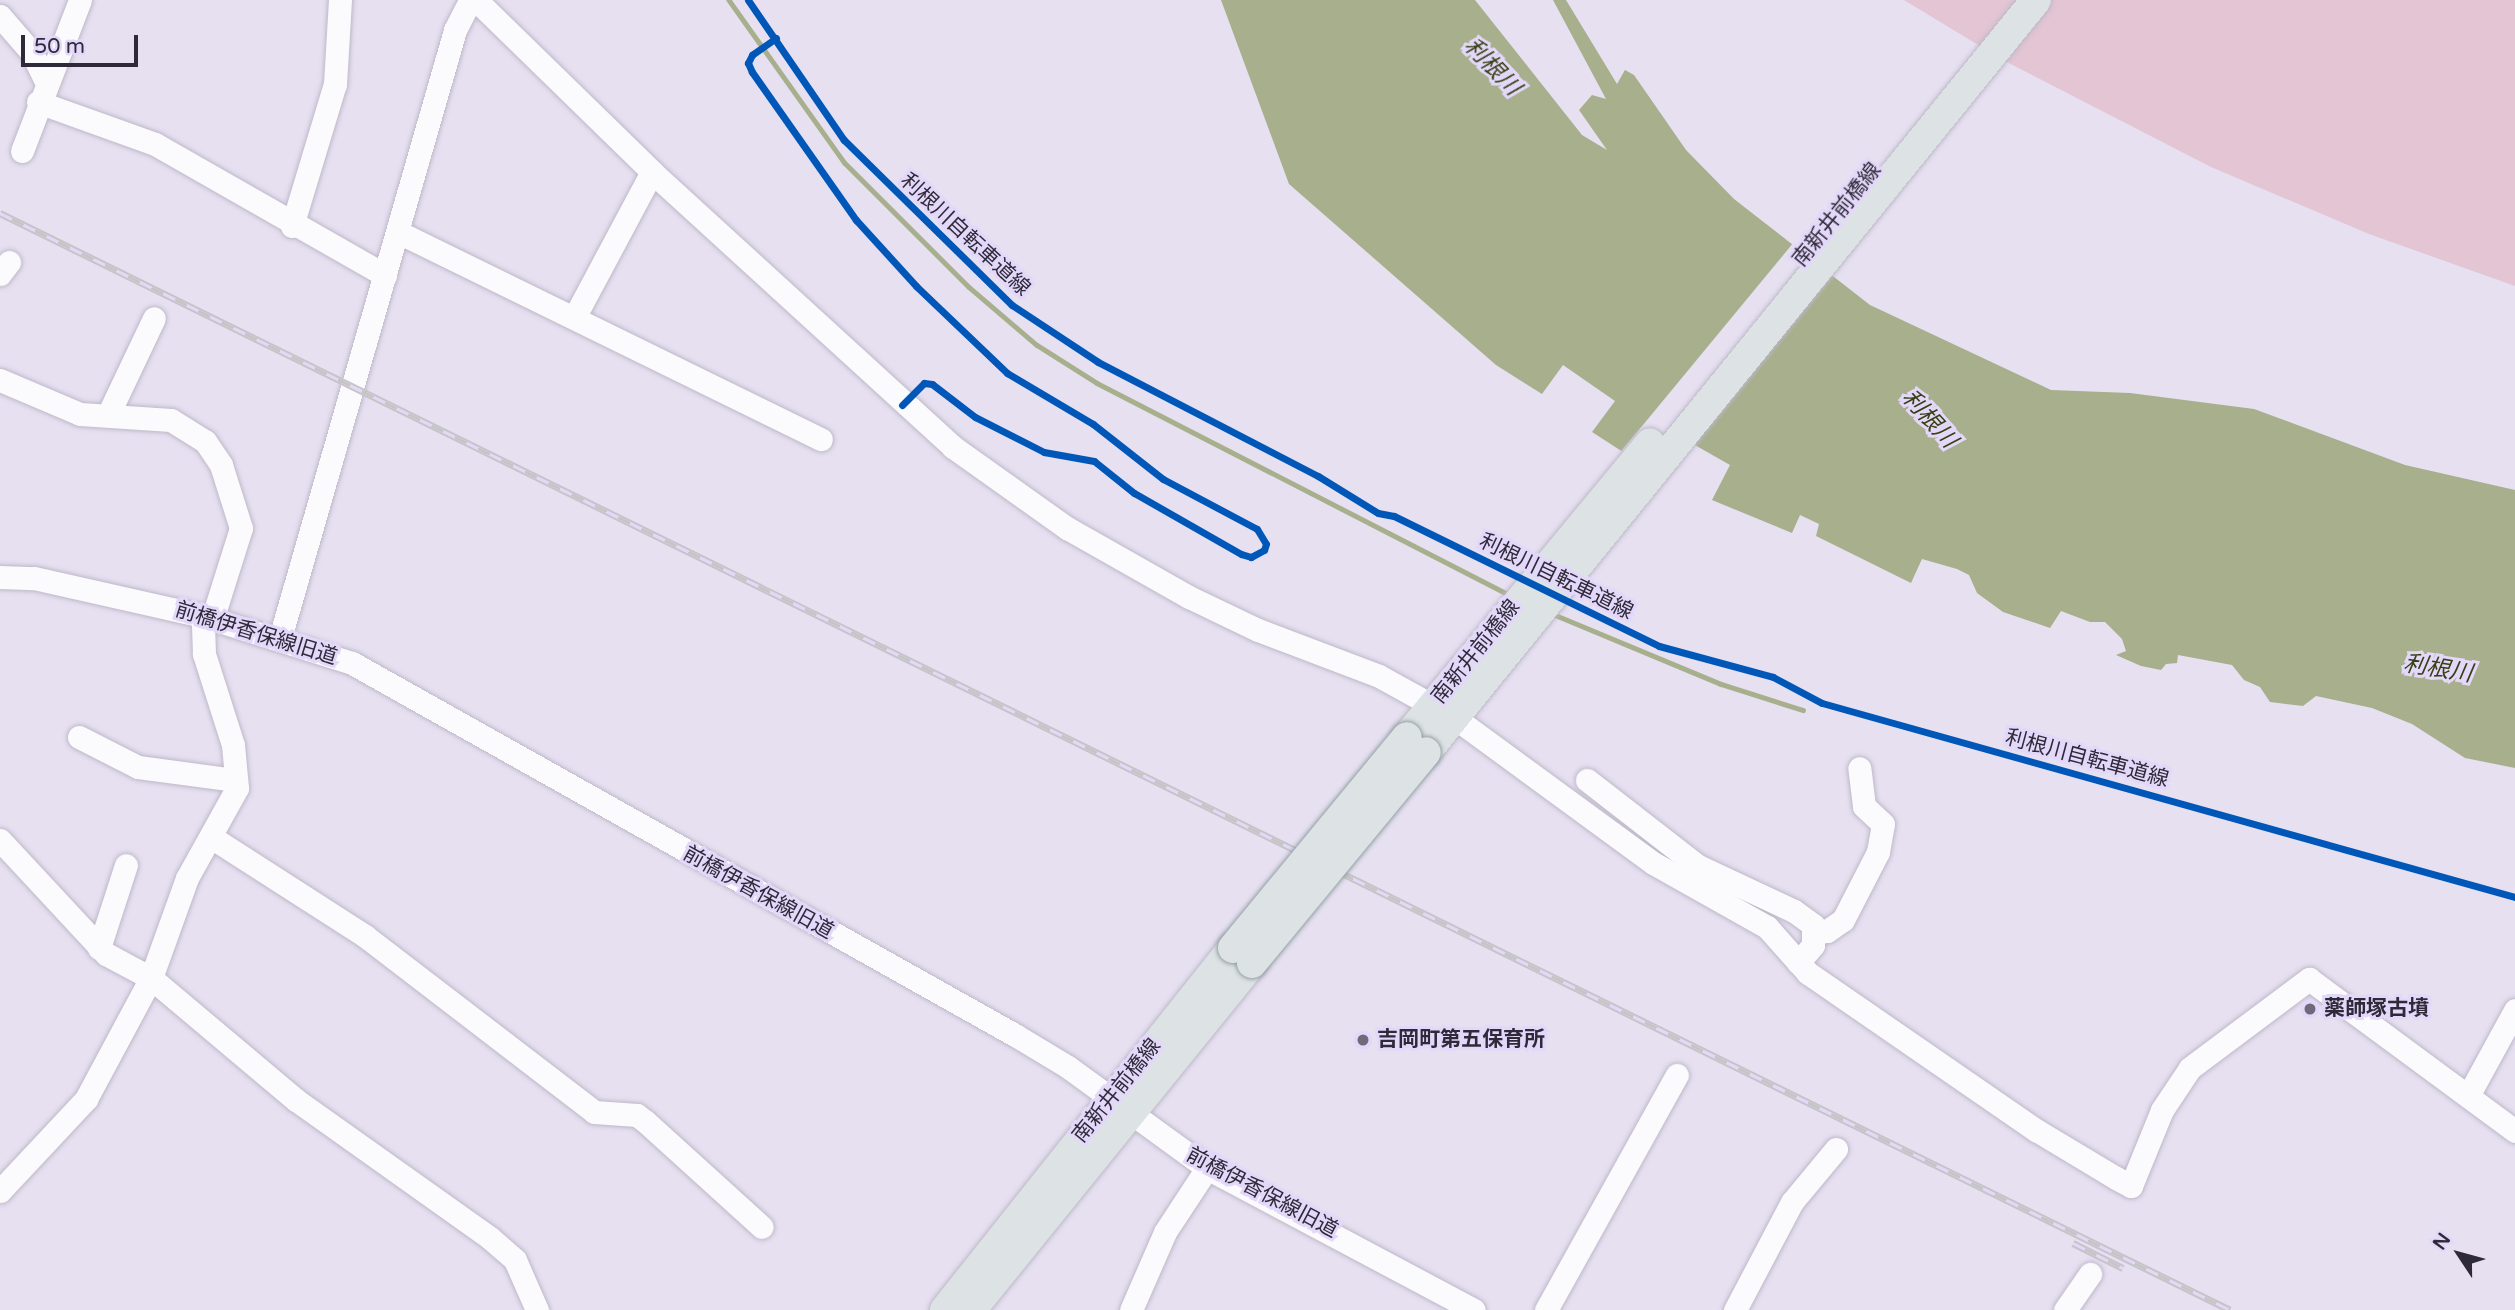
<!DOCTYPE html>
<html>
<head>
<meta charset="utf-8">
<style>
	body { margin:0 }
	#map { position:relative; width:2515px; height:1310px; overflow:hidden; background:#e6e0f1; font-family:"Varela Round","Noto Sans JP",sans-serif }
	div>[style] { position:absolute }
	.green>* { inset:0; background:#e3c5d4 }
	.water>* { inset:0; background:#a7af8c }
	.pier>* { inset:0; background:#e6e0f1 }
	.stream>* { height:4.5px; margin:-2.25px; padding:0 2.25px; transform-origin:2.25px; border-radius:2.25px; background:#a7af8c }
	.roads { filter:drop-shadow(0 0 2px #beb8c8) drop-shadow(0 0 2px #beb8c8) }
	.minor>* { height:23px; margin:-11.5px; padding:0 11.5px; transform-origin:11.5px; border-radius:11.5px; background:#fbfafd }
	.major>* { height:30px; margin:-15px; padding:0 15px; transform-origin:15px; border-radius:15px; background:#dde3e4 }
	.rail>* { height:7px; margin-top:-3.5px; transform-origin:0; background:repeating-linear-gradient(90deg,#e3d8f9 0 13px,#c6c4c9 0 26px); box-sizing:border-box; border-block:2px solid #c6c4c9 }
	.bridges { filter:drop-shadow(0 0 2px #95a0a6) drop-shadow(0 0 2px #95a0a6) }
	.major-bridge>* { height:30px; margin:-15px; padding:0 15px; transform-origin:15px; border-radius:15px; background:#dde3e4 }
	.cycleway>* { height:7px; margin:-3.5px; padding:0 3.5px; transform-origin:3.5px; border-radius:3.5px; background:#0057b8 }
	.dots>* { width:19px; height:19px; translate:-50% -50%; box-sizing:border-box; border:4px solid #e3d8f9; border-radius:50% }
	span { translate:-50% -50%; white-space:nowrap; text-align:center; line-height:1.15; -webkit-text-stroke:6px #e3d8f9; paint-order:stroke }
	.street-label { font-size:21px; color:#2f2a39 }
	.poi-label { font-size:21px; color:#2f2a39; font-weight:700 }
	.left { translate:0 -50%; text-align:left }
	.water-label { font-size:23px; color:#374013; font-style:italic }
	.north { position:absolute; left:2424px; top:1219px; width:70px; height:70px; -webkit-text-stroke:5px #e3d8f9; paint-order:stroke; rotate:306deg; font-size:19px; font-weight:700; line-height:28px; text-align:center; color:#2f2a39 }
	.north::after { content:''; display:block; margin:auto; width:24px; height:32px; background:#2f2a39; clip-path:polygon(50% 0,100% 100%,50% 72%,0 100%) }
	.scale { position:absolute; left:21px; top:35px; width:117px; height:32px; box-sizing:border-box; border:4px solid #2f2a39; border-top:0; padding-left:9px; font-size:21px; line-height:24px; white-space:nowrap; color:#2f2a39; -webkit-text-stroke:5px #e3d8f9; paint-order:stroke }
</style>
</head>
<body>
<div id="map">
	<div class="green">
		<div style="clip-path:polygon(1904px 0,2515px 0,2515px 286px,2369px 234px,2211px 167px,2003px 60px)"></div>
	</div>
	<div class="water">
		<div style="clip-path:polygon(1221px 0,1475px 0,1582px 135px,1607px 150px,1579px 110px,1592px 95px,1606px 99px,1553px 0,1566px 0,1617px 84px,1625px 70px,1634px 75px,1686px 150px,1734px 199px,1870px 305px,2051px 390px,2130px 393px,2254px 409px,2405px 465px,2515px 490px,2515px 768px,2465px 758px,2412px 724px,2372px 708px,2316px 696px,2303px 706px,2270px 702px,2260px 687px,2244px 680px,2232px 665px,2178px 655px,2177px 663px,2166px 664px,2161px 670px,2141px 666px,2116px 655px,2126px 651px,2122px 639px,2105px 622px,2090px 622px,2061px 611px,2050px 628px,2003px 612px,1977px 593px,1969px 575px,1957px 569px,1922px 559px,1911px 583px,1816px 536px,1819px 524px,1800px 515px,1792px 533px,1712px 500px,1730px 465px,1679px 436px,1623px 452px,1592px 432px,1615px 401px,1563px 365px,1542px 394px,1496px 365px,1289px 184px)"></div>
	</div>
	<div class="pier">
		<div style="clip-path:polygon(1794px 242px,1834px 273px,1691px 447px,1654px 475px,1619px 454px)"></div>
	</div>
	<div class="stream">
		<div style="left:729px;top:0;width:200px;rotate:54.6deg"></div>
		<div style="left:845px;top:163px;width:175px;rotate:45deg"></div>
		<div style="left:969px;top:287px;width:89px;rotate:40.5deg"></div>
		<div style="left:1037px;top:345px;width:71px;rotate:32.3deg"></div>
		<div style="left:1097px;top:383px;width:464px;rotate:27.2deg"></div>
		<div style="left:1553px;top:614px;width:182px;rotate:22.6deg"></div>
		<div style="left:1721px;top:684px;width:86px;rotate:17.6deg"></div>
	</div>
	<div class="roads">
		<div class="minor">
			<div style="left:476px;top:0;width:246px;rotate:44.3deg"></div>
			<div style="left:652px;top:172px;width:408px;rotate:42.4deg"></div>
			<div style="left:953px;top:447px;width:140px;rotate:35.4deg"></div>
			<div style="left:1067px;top:528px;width:140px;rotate:29.5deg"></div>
			<div style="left:1189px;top:597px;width:76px;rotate:25.6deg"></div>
			<div style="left:1258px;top:630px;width:129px;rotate:20.8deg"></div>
			<div style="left:1379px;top:676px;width:87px;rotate:28.9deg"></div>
			<div style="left:1455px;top:718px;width:245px;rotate:36.2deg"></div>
			<div style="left:1653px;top:863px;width:131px;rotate:29.3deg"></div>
			<div style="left:1767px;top:927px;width:62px;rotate:48.3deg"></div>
			<div style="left:1808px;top:973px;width:277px;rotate:34.6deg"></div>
			<div style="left:2036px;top:1130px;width:93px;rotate:31deg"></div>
			<div style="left:2116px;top:1178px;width:17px;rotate:28deg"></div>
			<div style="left:2131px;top:1186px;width:82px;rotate:-67.8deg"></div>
			<div style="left:2162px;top:1110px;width:50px;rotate:-56.3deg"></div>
			<div style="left:2190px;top:1068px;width:149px;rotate:-36.8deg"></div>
			<div style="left:2309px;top:979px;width:256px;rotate:36.4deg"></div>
			<div style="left:0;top:16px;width:49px;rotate:49.1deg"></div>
			<div style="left:32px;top:53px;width:34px;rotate:64deg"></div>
			<div style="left:38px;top:102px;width:124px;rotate:19.7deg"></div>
			<div style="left:155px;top:144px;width:265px;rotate:29.7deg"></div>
			<div style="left:22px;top:151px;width:162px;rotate:-69deg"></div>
			<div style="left:292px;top:226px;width:148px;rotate:-73.2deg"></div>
			<div style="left:335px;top:84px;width:84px;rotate:-86.6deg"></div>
			<div style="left:398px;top:232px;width:471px;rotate:26.1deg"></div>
			<div style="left:0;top:274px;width:15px;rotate:-53deg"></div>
			<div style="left:575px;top:316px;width:163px;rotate:-61.9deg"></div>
			<div style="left:0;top:380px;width:87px;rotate:23deg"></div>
			<div style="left:80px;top:414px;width:91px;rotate:3.8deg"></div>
			<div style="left:171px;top:420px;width:40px;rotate:32deg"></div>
			<div style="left:205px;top:441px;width:29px;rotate:56deg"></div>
			<div style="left:221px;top:465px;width:66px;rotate:72.4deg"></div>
			<div style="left:241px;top:528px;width:96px;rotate:107.5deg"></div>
			<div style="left:108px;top:415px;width:107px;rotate:-64.6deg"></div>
			<div style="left:0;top:577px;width:34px;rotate:2deg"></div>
			<div style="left:34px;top:578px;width:173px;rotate:12.7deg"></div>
			<div style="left:203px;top:616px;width:156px;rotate:17.5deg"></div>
			<div style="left:352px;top:663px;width:760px;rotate:29.3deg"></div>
			<div style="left:1015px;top:1035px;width:62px;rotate:31.1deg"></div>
			<div style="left:1068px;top:1067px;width:172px;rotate:36deg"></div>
			<div style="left:1207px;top:1168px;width:302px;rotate:28deg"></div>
			<div style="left:280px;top:638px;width:633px;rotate:-73.94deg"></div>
			<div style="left:455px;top:30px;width:34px;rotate:-63deg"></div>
			<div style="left:79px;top:737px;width:66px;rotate:27deg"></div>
			<div style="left:138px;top:767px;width:99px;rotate:7.6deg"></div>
			<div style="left:1587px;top:780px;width:140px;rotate:37.8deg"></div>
			<div style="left:1698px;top:866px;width:106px;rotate:25.1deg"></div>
			<div style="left:1794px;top:911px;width:24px;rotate:36deg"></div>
			<div style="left:1813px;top:925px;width:20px;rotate:90deg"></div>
			<div style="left:1813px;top:945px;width:23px;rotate:130deg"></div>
			<div style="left:211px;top:837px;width:183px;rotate:32.7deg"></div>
			<div style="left:365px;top:936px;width:289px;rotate:37.5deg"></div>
			<div style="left:594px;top:1112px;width:43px;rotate:4deg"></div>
			<div style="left:637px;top:1115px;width:11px;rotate:38deg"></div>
			<div style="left:646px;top:1122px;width:156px;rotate:42.2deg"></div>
			<div style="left:0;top:840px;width:156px;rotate:47.1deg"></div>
			<div style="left:106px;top:954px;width:51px;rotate:28.1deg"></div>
			<div style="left:151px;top:978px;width:189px;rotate:40.1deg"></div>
			<div style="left:296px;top:1100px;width:238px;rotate:35.4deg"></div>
			<div style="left:490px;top:1238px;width:33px;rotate:41deg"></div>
			<div style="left:515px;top:1260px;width:55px;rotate:66.3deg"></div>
			<div style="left:1816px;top:932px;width:11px;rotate:-5deg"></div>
			<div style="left:1827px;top:931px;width:19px;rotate:-35deg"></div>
			<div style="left:1843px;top:920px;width:76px;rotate:-62.8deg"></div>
			<div style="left:1878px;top:852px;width:28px;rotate:-80deg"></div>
			<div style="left:1883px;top:824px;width:26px;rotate:-137deg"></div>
			<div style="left:1864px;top:806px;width:38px;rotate:-97deg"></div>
			<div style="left:99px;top:948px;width:87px;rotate:-72deg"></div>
			<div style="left:2468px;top:1096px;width:98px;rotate:-61.3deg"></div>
			<div style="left:0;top:1191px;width:126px;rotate:-46.9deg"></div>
			<div style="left:86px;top:1099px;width:137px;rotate:-61.8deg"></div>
			<div style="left:151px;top:978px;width:106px;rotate:-70.2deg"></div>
			<div style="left:187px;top:878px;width:103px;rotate:-60.9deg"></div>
			<div style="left:237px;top:788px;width:43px;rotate:-95.3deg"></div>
			<div style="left:233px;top:745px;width:96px;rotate:-107.7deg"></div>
			<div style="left:204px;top:654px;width:38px;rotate:-92deg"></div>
			<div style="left:1131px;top:1310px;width:85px;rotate:-66.4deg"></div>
			<div style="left:1165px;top:1232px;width:77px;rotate:-56.7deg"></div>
			<div style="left:1546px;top:1310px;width:269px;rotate:-60.9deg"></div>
			<div style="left:1735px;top:1310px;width:122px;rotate:-62.2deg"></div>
			<div style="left:1792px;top:1202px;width:69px;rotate:-50.3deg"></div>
			<div style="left:2065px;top:1310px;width:44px;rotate:-55.2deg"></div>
		</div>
		<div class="major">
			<div style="left:1407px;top:737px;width:381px;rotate:-50.4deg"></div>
			<div style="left:1426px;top:752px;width:968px;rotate:-50.95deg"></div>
			<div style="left:945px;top:1310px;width:463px;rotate:-51.5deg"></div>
			<div style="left:971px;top:1310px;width:447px;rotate:-51deg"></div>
		</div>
	</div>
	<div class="rail">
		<div style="left:0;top:213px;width:2485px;rotate:26.19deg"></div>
		<div style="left:2073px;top:1243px;width:56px;rotate:26.6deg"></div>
	</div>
	<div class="bridges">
		<div class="major-bridge">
			<div style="left:1233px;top:948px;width:273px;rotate:-50.5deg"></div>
			<div style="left:1252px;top:963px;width:273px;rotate:-50.5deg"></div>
		</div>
	</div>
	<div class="cycleway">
		<div style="left:748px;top:0;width:170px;rotate:55.6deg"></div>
		<div style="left:844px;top:140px;width:235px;rotate:44.5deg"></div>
		<div style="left:1012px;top:305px;width:103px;rotate:33.5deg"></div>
		<div style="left:1098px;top:362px;width:248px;rotate:27.4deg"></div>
		<div style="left:1318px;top:476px;width:70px;rotate:31.7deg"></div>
		<div style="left:1378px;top:513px;width:16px;rotate:11deg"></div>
		<div style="left:1394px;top:516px;width:295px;rotate:26.1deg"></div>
		<div style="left:1659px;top:646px;width:118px;rotate:15.2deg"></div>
		<div style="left:1773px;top:677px;width:55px;rotate:28deg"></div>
		<div style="left:1822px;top:703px;width:720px;rotate:15.64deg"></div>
		<div style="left:776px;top:38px;width:29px;rotate:145deg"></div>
		<div style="left:752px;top:55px;width:9px;rotate:117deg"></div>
		<div style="left:748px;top:63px;width:10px;rotate:66deg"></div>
		<div style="left:752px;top:72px;width:181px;rotate:54.9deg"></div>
		<div style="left:856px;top:220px;width:89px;rotate:47.7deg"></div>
		<div style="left:916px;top:286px;width:126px;rotate:43.7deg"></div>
		<div style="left:1007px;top:373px;width:100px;rotate:30.7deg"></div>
		<div style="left:1093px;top:424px;width:89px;rotate:38.2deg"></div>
		<div style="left:1163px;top:479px;width:106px;rotate:28deg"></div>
		<div style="left:1257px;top:529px;width:17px;rotate:59deg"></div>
		<div style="left:1266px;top:544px;width:6px;rotate:108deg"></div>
		<div style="left:1264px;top:550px;width:15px;rotate:152deg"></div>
		<div style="left:1251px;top:557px;width:10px;rotate:-163deg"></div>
		<div style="left:1241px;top:554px;width:123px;rotate:-150.3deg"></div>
		<div style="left:1134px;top:493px;width:51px;rotate:-141.3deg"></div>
		<div style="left:1094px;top:461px;width:51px;rotate:-169.8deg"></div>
		<div style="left:1044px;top:452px;width:77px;rotate:-153.1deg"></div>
		<div style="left:975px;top:417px;width:54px;rotate:-142.5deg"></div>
		<div style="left:932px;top:384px;width:8px;rotate:-173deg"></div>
		<div style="left:924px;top:383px;width:31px;rotate:135deg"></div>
	</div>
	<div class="dots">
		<div style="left:2310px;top:1009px;background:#6f6a79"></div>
		<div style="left:1363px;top:1040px;background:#6f6a79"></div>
	</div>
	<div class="street-label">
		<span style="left:1837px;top:215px;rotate:-51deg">南新井前橋線</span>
		<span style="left:965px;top:235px;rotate:43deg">利根川自転車道線</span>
		<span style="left:1556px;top:577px;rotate:26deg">利根川自転車道線</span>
		<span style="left:256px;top:634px;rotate:17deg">前橋伊香保線旧道</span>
		<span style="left:1476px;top:652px;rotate:-51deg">南新井前橋線</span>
		<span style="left:2087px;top:759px;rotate:15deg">利根川自転車道線</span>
		<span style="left:758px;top:893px;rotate:29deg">前橋伊香保線旧道</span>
		<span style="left:1117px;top:1091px;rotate:-51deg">南新井前橋線</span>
		<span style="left:1262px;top:1193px;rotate:28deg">前橋伊香保線旧道</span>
	</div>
	<div class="poi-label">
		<span class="left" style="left:2324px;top:1009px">薬師塚古墳</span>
		<span class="left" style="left:1377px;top:1040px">吉岡町第五保育所</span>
	</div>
	<div class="water-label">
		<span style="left:1492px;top:67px;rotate:46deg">利根川</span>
		<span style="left:1929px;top:419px;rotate:48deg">利根川</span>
		<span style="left:2438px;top:669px;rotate:9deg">利根川</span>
	</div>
	<div class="north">N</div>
	<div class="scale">50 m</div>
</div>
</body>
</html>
